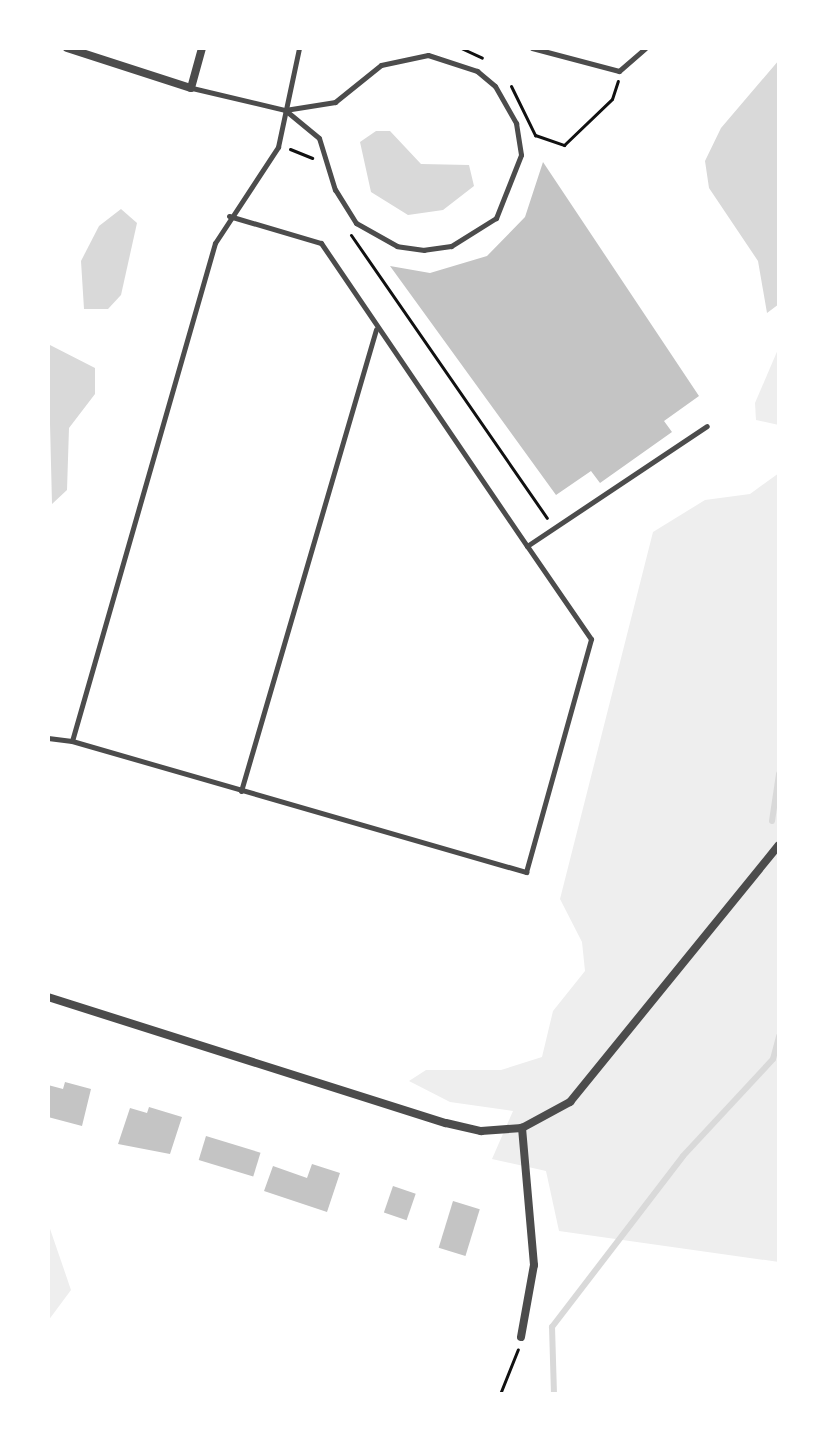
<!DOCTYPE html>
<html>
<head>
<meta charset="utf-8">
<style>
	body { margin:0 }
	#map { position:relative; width:827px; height:1442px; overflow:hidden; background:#fff; font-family:Arial,sans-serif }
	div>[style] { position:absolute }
	.green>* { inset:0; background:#eee }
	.water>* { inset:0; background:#d9d9d9 }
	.stream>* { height:6px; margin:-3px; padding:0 3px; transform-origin:3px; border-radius:3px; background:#d9d9d9 }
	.building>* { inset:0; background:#c4c4c4; transform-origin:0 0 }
	.path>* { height:3px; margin:-1.5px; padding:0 1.5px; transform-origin:1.5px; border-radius:1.5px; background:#111 }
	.service>* { height:5px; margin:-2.5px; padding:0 2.5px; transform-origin:2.5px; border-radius:2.5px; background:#4c4c4c }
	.minor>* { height:8px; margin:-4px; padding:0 4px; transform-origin:4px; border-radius:4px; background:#4c4c4c }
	span { translate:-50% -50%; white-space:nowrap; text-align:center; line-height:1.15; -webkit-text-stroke:8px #fff; paint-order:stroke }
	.frame { position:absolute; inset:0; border:50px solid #fff; pointer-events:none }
</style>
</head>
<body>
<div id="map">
	<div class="green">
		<div style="clip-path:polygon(779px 347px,779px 425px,756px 420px,755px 403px)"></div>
		<div style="clip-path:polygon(779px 473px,779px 1262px,559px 1231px,546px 1171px,492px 1159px,513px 1111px,450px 1102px,409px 1081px,426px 1070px,501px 1070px,542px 1057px,553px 1011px,585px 971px,582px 942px,560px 899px,653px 532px,705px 500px,750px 494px)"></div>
		<div style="clip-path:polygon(48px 1223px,71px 1290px,48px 1321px)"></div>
	</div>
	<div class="water">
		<div style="clip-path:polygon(779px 60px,779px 304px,767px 313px,758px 261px,709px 188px,705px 161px,721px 128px)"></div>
		<div style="clip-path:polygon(376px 131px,390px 131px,421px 164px,469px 165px,474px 186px,443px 210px,408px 215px,371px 192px,360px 142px)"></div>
		<div style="clip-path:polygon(121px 209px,137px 223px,121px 295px,108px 309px,84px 309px,81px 261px,99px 226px)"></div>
		<div style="clip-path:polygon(48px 344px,95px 368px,95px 394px,69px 428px,67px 490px,52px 504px)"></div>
	</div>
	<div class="stream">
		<div style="left:772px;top:821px;width:48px;rotate:-81.5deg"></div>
		<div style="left:554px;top:1394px;width:67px;rotate:-91.7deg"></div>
		<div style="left:552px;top:1327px;width:215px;rotate:-52.5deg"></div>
		<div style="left:683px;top:1156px;width:132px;rotate:-47.1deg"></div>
		<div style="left:773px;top:1059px;width:24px;rotate:-75deg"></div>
	</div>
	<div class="building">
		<div style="clip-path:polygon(543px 162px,699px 396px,664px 421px,672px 432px,600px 483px,591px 471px,556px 495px,390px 266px,430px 273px,487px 256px,525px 217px)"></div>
		<div style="clip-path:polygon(65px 1082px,91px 1089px,82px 1126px,48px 1117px,48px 1085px,63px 1089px)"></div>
		<div style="clip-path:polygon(149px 1107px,182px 1117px,170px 1154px,118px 1144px,130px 1108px,147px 1113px)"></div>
		<div style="left:206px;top:1136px;width:57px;height:25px;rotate:17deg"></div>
		<div style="clip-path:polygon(312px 1164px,340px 1173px,327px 1212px,264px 1191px,273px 1166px,307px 1178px)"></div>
		<div style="left:393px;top:1186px;width:24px;height:28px;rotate:19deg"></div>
		<div style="left:453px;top:1201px;width:28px;height:49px;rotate:17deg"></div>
	</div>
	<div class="path">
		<div style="left:461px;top:48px;width:23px;rotate:25deg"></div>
		<div style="left:511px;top:86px;width:55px;rotate:63.9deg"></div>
		<div style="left:535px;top:135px;width:31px;rotate:19deg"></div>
		<div style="left:564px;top:145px;width:66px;rotate:-43.8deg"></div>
		<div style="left:612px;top:99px;width:19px;rotate:-72deg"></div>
		<div style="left:290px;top:149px;width:24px;rotate:22deg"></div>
		<div style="left:351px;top:235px;width:344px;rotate:55.3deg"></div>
		<div style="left:500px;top:1394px;width:48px;rotate:-68.2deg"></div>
	</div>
	<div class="service">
		<div style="left:532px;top:48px;width:90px;rotate:14.8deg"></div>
		<div style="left:619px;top:71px;width:35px;rotate:-41deg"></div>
		<div style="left:428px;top:55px;width:52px;rotate:18.1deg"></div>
		<div style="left:477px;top:71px;width:23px;rotate:40deg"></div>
		<div style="left:495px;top:86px;width:43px;rotate:60.4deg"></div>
		<div style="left:516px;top:123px;width:32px;rotate:81deg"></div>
		<div style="left:521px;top:155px;width:68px;rotate:111.6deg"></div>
		<div style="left:496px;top:218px;width:53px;rotate:148.1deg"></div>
		<div style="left:451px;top:246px;width:27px;rotate:172deg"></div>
		<div style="left:424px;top:250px;width:27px;rotate:-172deg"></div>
		<div style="left:397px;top:246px;width:47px;rotate:-150.7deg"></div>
		<div style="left:356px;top:223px;width:39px;rotate:-122deg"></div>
		<div style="left:335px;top:190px;width:54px;rotate:-107.1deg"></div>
		<div style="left:319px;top:138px;width:44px;rotate:-140.5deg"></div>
		<div style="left:285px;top:110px;width:51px;rotate:-9.1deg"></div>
		<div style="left:335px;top:102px;width:59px;rotate:-38.8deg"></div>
		<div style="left:381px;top:65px;width:48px;rotate:-12deg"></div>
		<div style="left:192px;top:88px;width:96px;rotate:13.3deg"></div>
		<div style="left:229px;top:216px;width:96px;rotate:16.4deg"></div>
		<div style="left:321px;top:243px;width:366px;rotate:55.8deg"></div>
		<div style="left:48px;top:738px;width:24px;rotate:7deg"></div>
		<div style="left:72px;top:741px;width:518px;rotate:-73.98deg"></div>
		<div style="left:215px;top:243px;width:115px;rotate:-56.7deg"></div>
		<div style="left:278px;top:147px;width:101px;rotate:-78deg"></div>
		<div style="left:72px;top:741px;width:473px;rotate:16.1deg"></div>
		<div style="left:526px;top:872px;width:242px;rotate:-74.4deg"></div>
		<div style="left:591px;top:639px;width:113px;rotate:-124.5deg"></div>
		<div style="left:527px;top:546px;width:216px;rotate:-33.7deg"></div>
		<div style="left:241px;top:791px;width:481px;rotate:-73.7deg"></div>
	</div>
	<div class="minor">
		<div style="left:67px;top:48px;width:130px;rotate:17.9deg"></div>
		<div style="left:191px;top:88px;width:41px;rotate:-74.6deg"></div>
		<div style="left:48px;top:997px;width:417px;rotate:17.6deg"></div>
		<div style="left:446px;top:1123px;width:36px;rotate:13deg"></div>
		<div style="left:481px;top:1131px;width:41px;rotate:-4.2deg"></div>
		<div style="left:522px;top:1128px;width:55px;rotate:-28.4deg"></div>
		<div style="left:570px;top:1102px;width:331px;rotate:-50.9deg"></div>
		<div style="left:521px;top:1337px;width:73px;rotate:-79.8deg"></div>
		<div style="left:534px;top:1265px;width:138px;rotate:-95deg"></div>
	</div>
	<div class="frame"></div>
</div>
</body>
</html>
